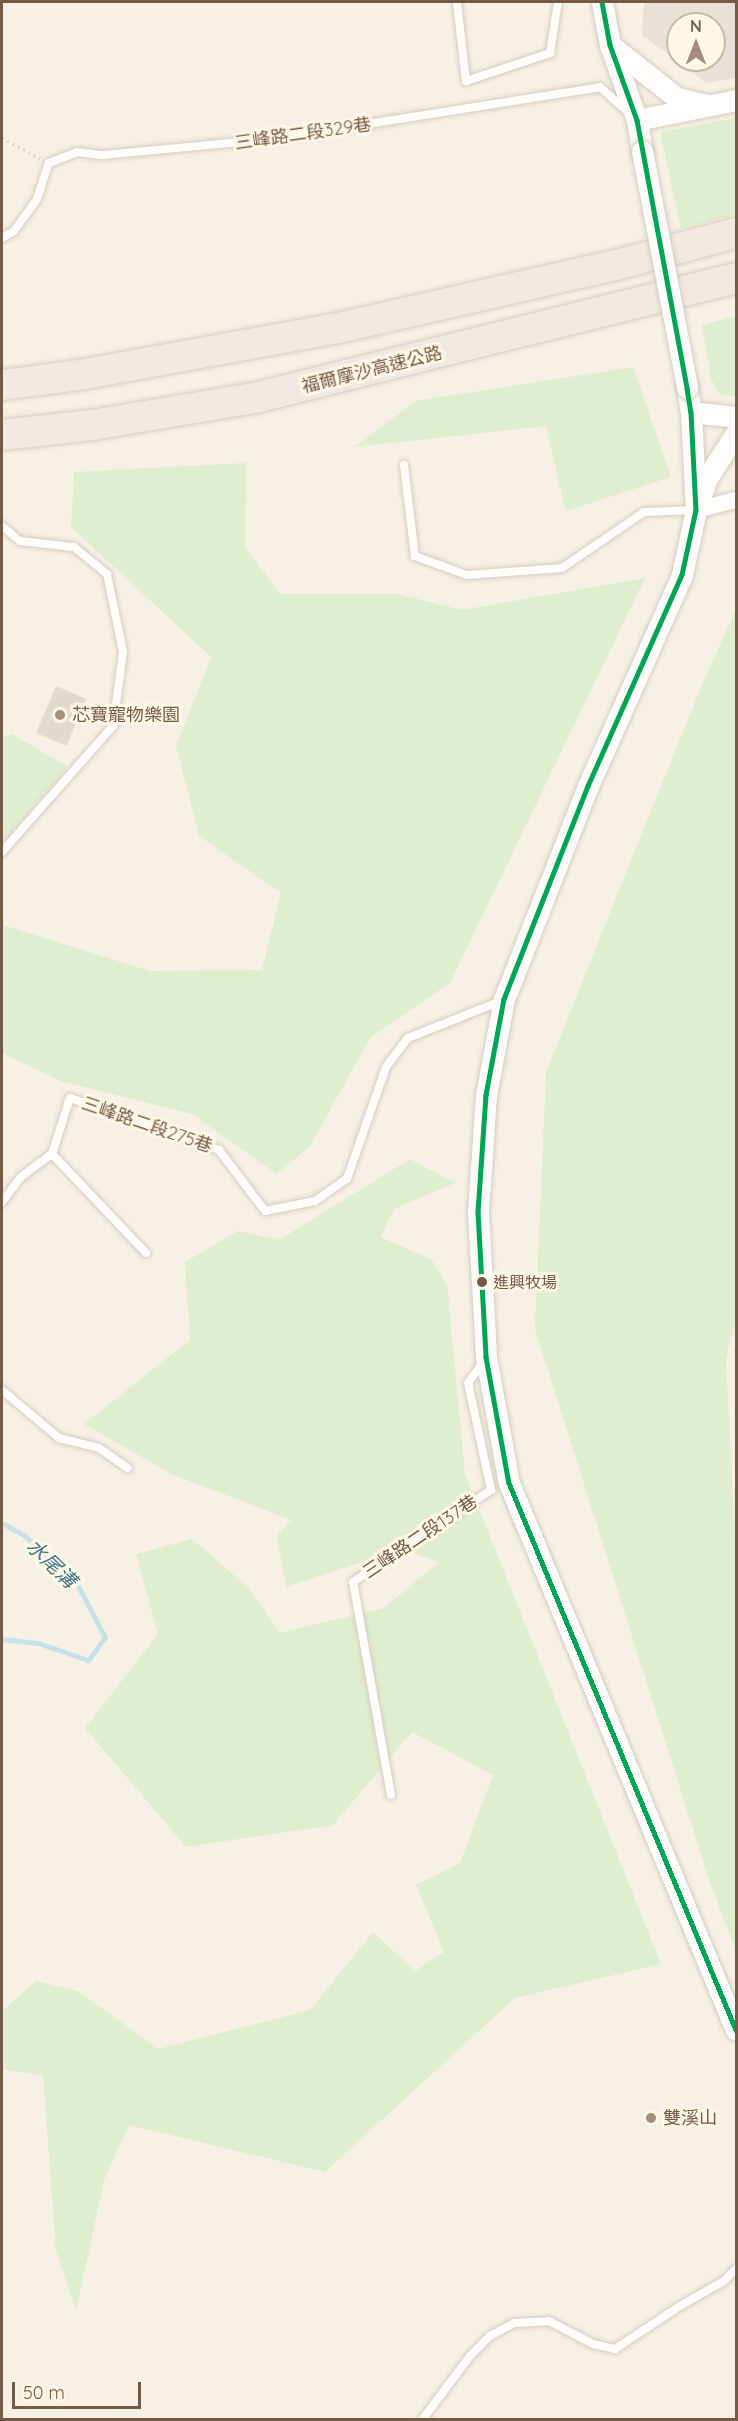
<!DOCTYPE html>
<html>
<head>
<meta charset="utf-8">
<style>
	body { margin:0 }
	#map { position:relative; width:738px; height:2421px; overflow:hidden; background:#f7f1e5; font-family:Quicksand,"Noto Sans TC",sans-serif }
	div>[style] { position:absolute }
	.industrial>* { inset:0; background:#e9e1d7 }
	.green>* { inset:0; background:#dfeece }
	.stream>* { height:5px; margin:-2.5px; padding:0 2.5px; transform-origin:2.5px; border-radius:2.5px; background:#c7e2e7 }
	.building>* { inset:0; background:#e3d9cd; transform-origin:0 0 }
	.path>* { height:3px; margin-top:-1.5px; transform-origin:0; background:repeating-linear-gradient(90deg,#d8d0c8 0 1.5px,transparent 0 6px) }
	.roads { filter:drop-shadow(0 0 2px #d6ccc1) drop-shadow(0 0 2px #d6ccc1) }
	.service>* { height:8px; margin:-4px; padding:0 4px; transform-origin:4px; border-radius:4px; background:#fefdfb }
	.minor>* { height:16px; margin:-8px; padding:0 8px; transform-origin:8px; border-radius:8px; background:#fefdfb }
	.tertiary>* { height:21px; margin:-10.5px; padding:0 10.5px; transform-origin:10.5px; border-radius:10.5px; background:#fefdfb }
	.motorway>* { height:30px; margin:-15px; padding:0 15px; transform-origin:15px; border-radius:15px; background:#f1e8e2 }
	.bridges { filter:drop-shadow(0 0 2px #d6ccc1) drop-shadow(0 0 2px #d6ccc1) }
	.tertiary-bridge>* { height:21px; margin:-10.5px; padding:0 10.5px; transform-origin:10.5px; border-radius:10.5px; background:#fefdfb }
	.bus-1>* { height:4.5px; margin:-2.25px; padding:0 2.25px; transform-origin:2.25px; border-radius:2.25px; background:#00a651 }
	.dots>* { width:16px; height:16px; translate:-50% -50%; box-sizing:border-box; border:3px solid #fff7e6; border-radius:50% }
	span { translate:-50% -50%; white-space:nowrap; text-align:center; line-height:1.15; -webkit-text-stroke:6px #fff7e6; paint-order:stroke }
	.bus-label { font-size:16px; color:#755a45 }
	.left { translate:0 -50%; text-align:left }
	.street-label { font-size:18px; color:#755a45 }
	.poi-label { font-size:18px; color:#755a45 }
	.water-label { font-size:20px; color:#3d778b; font-style:italic }
	.frame { position:absolute; inset:0; border:3px solid #755a45; pointer-events:none }
	.north { position:absolute; left:666px; top:12px; width:60px; height:60px; box-sizing:border-box; background:#fff7e6; border:2px solid #c8b8a6; border-radius:50%; rotate:0deg; font-size:16px; font-weight:700; line-height:24px; text-align:center; color:#755a45 }
	.north::after { content:''; display:block; margin:auto; width:21px; height:27px; background:#a28f7d; clip-path:polygon(50% 0,100% 100%,50% 72%,0 100%) }
	.scale { position:absolute; left:12px; top:2382px; width:129px; height:27px; box-sizing:border-box; border:3px solid #755a45; border-top:0; padding-left:8px; font-size:18px; line-height:21px; white-space:nowrap; color:#755a45; -webkit-text-stroke:4px #fff7e6; paint-order:stroke }
</style>
</head>
<body>
<div id="map">
	<div class="industrial">
		<div style="clip-path:polygon(evenodd,644px 2px,736px 2px,736px 78px,706px 83px,642px 35px,644px 2px,678px 24px,714px 24px,714px 60px,678px 60px,678px 24px)"></div>
	</div>
	<div class="green">
		<div style="clip-path:polygon(736px 118px,736px 214px,681px 229px,660px 132px)"></div>
		<div style="clip-path:polygon(736px 316px,736px 396px,735px 397px,719px 393px,711px 379px,702px 325px)"></div>
		<div style="clip-path:polygon(633px 367px,671px 477px,566px 511px,546px 426px,354px 447px,416px 401px)"></div>
		<div style="clip-path:polygon(246px 463px,245px 547px,280px 594px,398px 594px,462px 610px,645px 578px,450px 983px,370px 1038px,310px 1146px,277px 1174px,192px 1114px,60px 1081px,2px 1053px,3px 925px,150px 971px,262px 970px,281px 893px,199px 836px,176px 746px,211px 657px,71px 527px,74px 472px)"></div>
		<div style="clip-path:polygon(736px 609px,736px 1317px,726px 1359px,736px 1555px,736px 1951px,710px 1883px,535px 1329px,546px 1072px,703px 682px)"></div>
		<div style="clip-path:polygon(12px 734px,68px 767px,2px 843px,2px 738px)"></div>
		<div style="clip-path:polygon(410px 1159px,455px 1183px,394px 1209px,380px 1237px,431px 1259px,447px 1284px,465px 1474px,661px 1964px,515px 1998px,325px 2172px,129px 2125px,104px 2180px,76px 2311px,56px 2251px,43px 2076px,2px 2069px,2px 2011px,36px 1981px,78px 1991px,158px 2049px,310px 2010px,373px 1932px,415px 1971px,444px 1952px,416px 1885px,460px 1863px,493px 1775px,412px 1732px,333px 1825px,186px 1847px,85px 1728px,158px 1634px,136px 1554px,192px 1539px,249px 1588px,280px 1633px,384px 1608px,439px 1562px,402px 1549px,286px 1587px,277px 1535px,291px 1520px,171px 1474px,84px 1424px,190px 1340px,185px 1262px,238px 1231px,279px 1240px)"></div>
	</div>
	<div class="stream">
		<div style="left:2px;top:1523px;width:25px;rotate:29deg"></div>
		<div style="left:24px;top:1535px;width:72px;rotate:42.8deg"></div>
		<div style="left:77px;top:1584px;width:60px;rotate:62.2deg"></div>
		<div style="left:105px;top:1637px;width:29px;rotate:126deg"></div>
		<div style="left:88px;top:1660px;width:53px;rotate:-161.2deg"></div>
		<div style="left:38px;top:1643px;width:36px;rotate:-174deg"></div>
	</div>
	<div class="building">
		<div style="left:56px;top:686px;width:33px;height:51px;rotate:23deg"></div>
	</div>
	<div class="path">
		<div style="left:2px;top:138px;width:43px;rotate:27.8deg"></div>
	</div>
	<div class="roads">
		<div class="service">
			<div style="left:457px;top:2px;width:80px;rotate:83.5deg"></div>
			<div style="left:466px;top:81px;width:89px;rotate:-18.4deg"></div>
			<div style="left:550px;top:53px;width:52px;rotate:-81.1deg"></div>
			<div style="left:2px;top:238px;width:14px;rotate:-30deg"></div>
			<div style="left:14px;top:231px;width:39px;rotate:-54deg"></div>
			<div style="left:37px;top:199px;width:38px;rotate:-72deg"></div>
			<div style="left:49px;top:163px;width:30px;rotate:-21deg"></div>
			<div style="left:77px;top:152px;width:26px;rotate:7deg"></div>
			<div style="left:103px;top:155px;width:171px;rotate:-5.4deg"></div>
			<div style="left:273px;top:139px;width:331px;rotate:-9deg"></div>
			<div style="left:600px;top:87px;width:36px;rotate:42deg"></div>
			<div style="left:404px;top:465px;width:92px;rotate:83.1deg"></div>
			<div style="left:415px;top:556px;width:55px;rotate:20.1deg"></div>
			<div style="left:467px;top:575px;width:95px;rotate:-4.2deg"></div>
			<div style="left:562px;top:568px;width:99px;rotate:-34.3deg"></div>
			<div style="left:644px;top:512px;width:51px;rotate:-2.2deg"></div>
			<div style="left:2px;top:526px;width:23px;rotate:40deg"></div>
			<div style="left:20px;top:541px;width:54px;rotate:6.3deg"></div>
			<div style="left:74px;top:547px;width:43px;rotate:39.3deg"></div>
			<div style="left:107px;top:574px;width:80px;rotate:78.4deg"></div>
			<div style="left:123px;top:652px;width:75px;rotate:97.7deg"></div>
			<div style="left:113px;top:726px;width:168px;rotate:131.4deg"></div>
			<div style="left:2px;top:1202px;width:31px;rotate:-53deg"></div>
			<div style="left:21px;top:1177px;width:39px;rotate:-37deg"></div>
			<div style="left:146px;top:1253px;width:137px;rotate:-133.5deg"></div>
			<div style="left:52px;top:1154px;width:59px;rotate:-72.2deg"></div>
			<div style="left:70px;top:1098px;width:158px;rotate:19.2deg"></div>
			<div style="left:219px;top:1150px;width:76px;rotate:53deg"></div>
			<div style="left:265px;top:1211px;width:51px;rotate:-11.3deg"></div>
			<div style="left:315px;top:1201px;width:39px;rotate:-35deg"></div>
			<div style="left:347px;top:1179px;width:119px;rotate:-70.8deg"></div>
			<div style="left:386px;top:1067px;width:36px;rotate:-53deg"></div>
			<div style="left:408px;top:1038px;width:100px;rotate:-21.7deg"></div>
			<div style="left:2px;top:1390px;width:75px;rotate:40.1deg"></div>
			<div style="left:59px;top:1438px;width:41px;rotate:14deg"></div>
			<div style="left:99px;top:1448px;width:35px;rotate:35deg"></div>
			<div style="left:391px;top:1795px;width:216px;rotate:-100.1deg"></div>
			<div style="left:353px;top:1582px;width:166px;rotate:-33.7deg"></div>
			<div style="left:491px;top:1490px;width:109px;rotate:-102.1deg"></div>
			<div style="left:468px;top:1383px;width:26px;rotate:-54deg"></div>
			<div style="left:422px;top:2420px;width:80px;rotate:-53.1deg"></div>
			<div style="left:470px;top:2356px;width:28px;rotate:-45deg"></div>
			<div style="left:490px;top:2336px;width:27px;rotate:-28deg"></div>
			<div style="left:514px;top:2323px;width:35px;rotate:-3deg"></div>
			<div style="left:549px;top:2321px;width:50px;rotate:27.6deg"></div>
			<div style="left:593px;top:2344px;width:23px;rotate:13deg"></div>
			<div style="left:615px;top:2349px;width:78px;rotate:-33.5deg"></div>
			<div style="left:680px;top:2306px;width:51px;rotate:-29.6deg"></div>
			<div style="left:724px;top:2281px;width:17px;rotate:-45deg"></div>
		</div>
		<div class="minor">
			<div style="left:696px;top:510px;width:41px;rotate:-14deg"></div>
		</div>
		<div class="tertiary">
			<div style="left:602px;top:2px;width:44px;rotate:79.5deg"></div>
			<div style="left:610px;top:45px;width:80px;rotate:70.2deg"></div>
			<div style="left:637px;top:120px;width:31px;rotate:81deg"></div>
			<div style="left:610px;top:45px;width:85px;rotate:38.3deg"></div>
			<div style="left:677px;top:98px;width:31px;rotate:13deg"></div>
			<div style="left:637px;top:120px;width:101px;rotate:-11.4deg"></div>
			<div style="left:687px;top:388px;width:24px;rotate:81deg"></div>
			<div style="left:691px;top:412px;width:98px;rotate:87.1deg"></div>
			<div style="left:696px;top:510px;width:66px;rotate:102.2deg"></div>
			<div style="left:682px;top:575px;width:231px;rotate:114deg"></div>
			<div style="left:588px;top:786px;width:229px;rotate:111.5deg"></div>
			<div style="left:504px;top:999px;width:98px;rotate:100.6deg"></div>
			<div style="left:486px;top:1095px;width:117px;rotate:93.9deg"></div>
			<div style="left:478px;top:1212px;width:145px;rotate:86.8deg"></div>
			<div style="left:486px;top:1357px;width:128px;rotate:79.7deg"></div>
			<div style="left:509px;top:1483px;width:592px;rotate:67.46deg"></div>
			<div style="left:691px;top:412px;width:45px;rotate:6.3deg"></div>
			<div style="left:699px;top:501px;width:24px;rotate:-71deg"></div>
			<div style="left:707px;top:478px;width:54px;rotate:-57.2deg"></div>
		</div>
		<div class="motorway">
			<div style="left:2px;top:385px;width:84px;rotate:-7.5deg"></div>
			<div style="left:85px;top:374px;width:257px;rotate:-10.3deg"></div>
			<div style="left:338px;top:328px;width:289px;rotate:-12.8deg"></div>
			<div style="left:620px;top:264px;width:120px;rotate:-15deg"></div>
			<div style="left:2px;top:435px;width:91px;rotate:-6.3deg"></div>
			<div style="left:92px;top:425px;width:169px;rotate:-9.5deg"></div>
			<div style="left:259px;top:397px;width:492px;rotate:-14deg"></div>
		</div>
	</div>
	<div class="bridges">
		<div class="tertiary-bridge">
			<div style="left:642px;top:151px;width:241px;rotate:79.2deg"></div>
		</div>
	</div>
	<div class="bus-1">
		<div style="left:602px;top:2px;width:44px;rotate:79.5deg"></div>
		<div style="left:610px;top:45px;width:80px;rotate:70.2deg"></div>
		<div style="left:637px;top:120px;width:273px;rotate:79.4deg"></div>
		<div style="left:687px;top:388px;width:24px;rotate:81deg"></div>
		<div style="left:691px;top:412px;width:98px;rotate:87.1deg"></div>
		<div style="left:696px;top:510px;width:66px;rotate:102.2deg"></div>
		<div style="left:682px;top:575px;width:231px;rotate:114deg"></div>
		<div style="left:588px;top:786px;width:229px;rotate:111.5deg"></div>
		<div style="left:504px;top:999px;width:98px;rotate:100.6deg"></div>
		<div style="left:486px;top:1095px;width:117px;rotate:93.9deg"></div>
		<div style="left:478px;top:1212px;width:145px;rotate:86.8deg"></div>
		<div style="left:486px;top:1357px;width:128px;rotate:79.7deg"></div>
		<div style="left:509px;top:1483px;width:592px;rotate:67.46deg"></div>
	</div>
	<div class="dots">
		<div style="left:60px;top:715px;background:#a28f7d"></div>
		<div style="left:482px;top:1282px;background:#755a45"></div>
		<div style="left:651px;top:2118px;background:#a28f7d"></div>
	</div>
	<div class="bus-label">
		<span class="left" style="left:493px;top:1282px">進興牧場</span>
	</div>
	<div class="street-label">
		<span style="left:303px;top:134px;rotate:-8deg">三峰路二段329巷</span>
		<span style="left:372px;top:370px;rotate:-14deg">福爾摩沙高速公路</span>
		<span style="left:147px;top:1125px;rotate:19deg">三峰路二段275巷</span>
		<span style="left:420px;top:1537px;rotate:-34deg">三峰路二段137巷</span>
	</div>
	<div class="poi-label">
		<span class="left" style="left:72px;top:715px">芯寶寵物樂園</span>
		<span class="left" style="left:663px;top:2118px">雙溪山</span>
	</div>
	<div class="water-label">
		<span style="left:52px;top:1563px;rotate:44deg">水尾溝</span>
	</div>
	<div class="frame"></div>
	<div class="north">N</div>
	<div class="scale">50 m</div>
</div>
</body>
</html>
